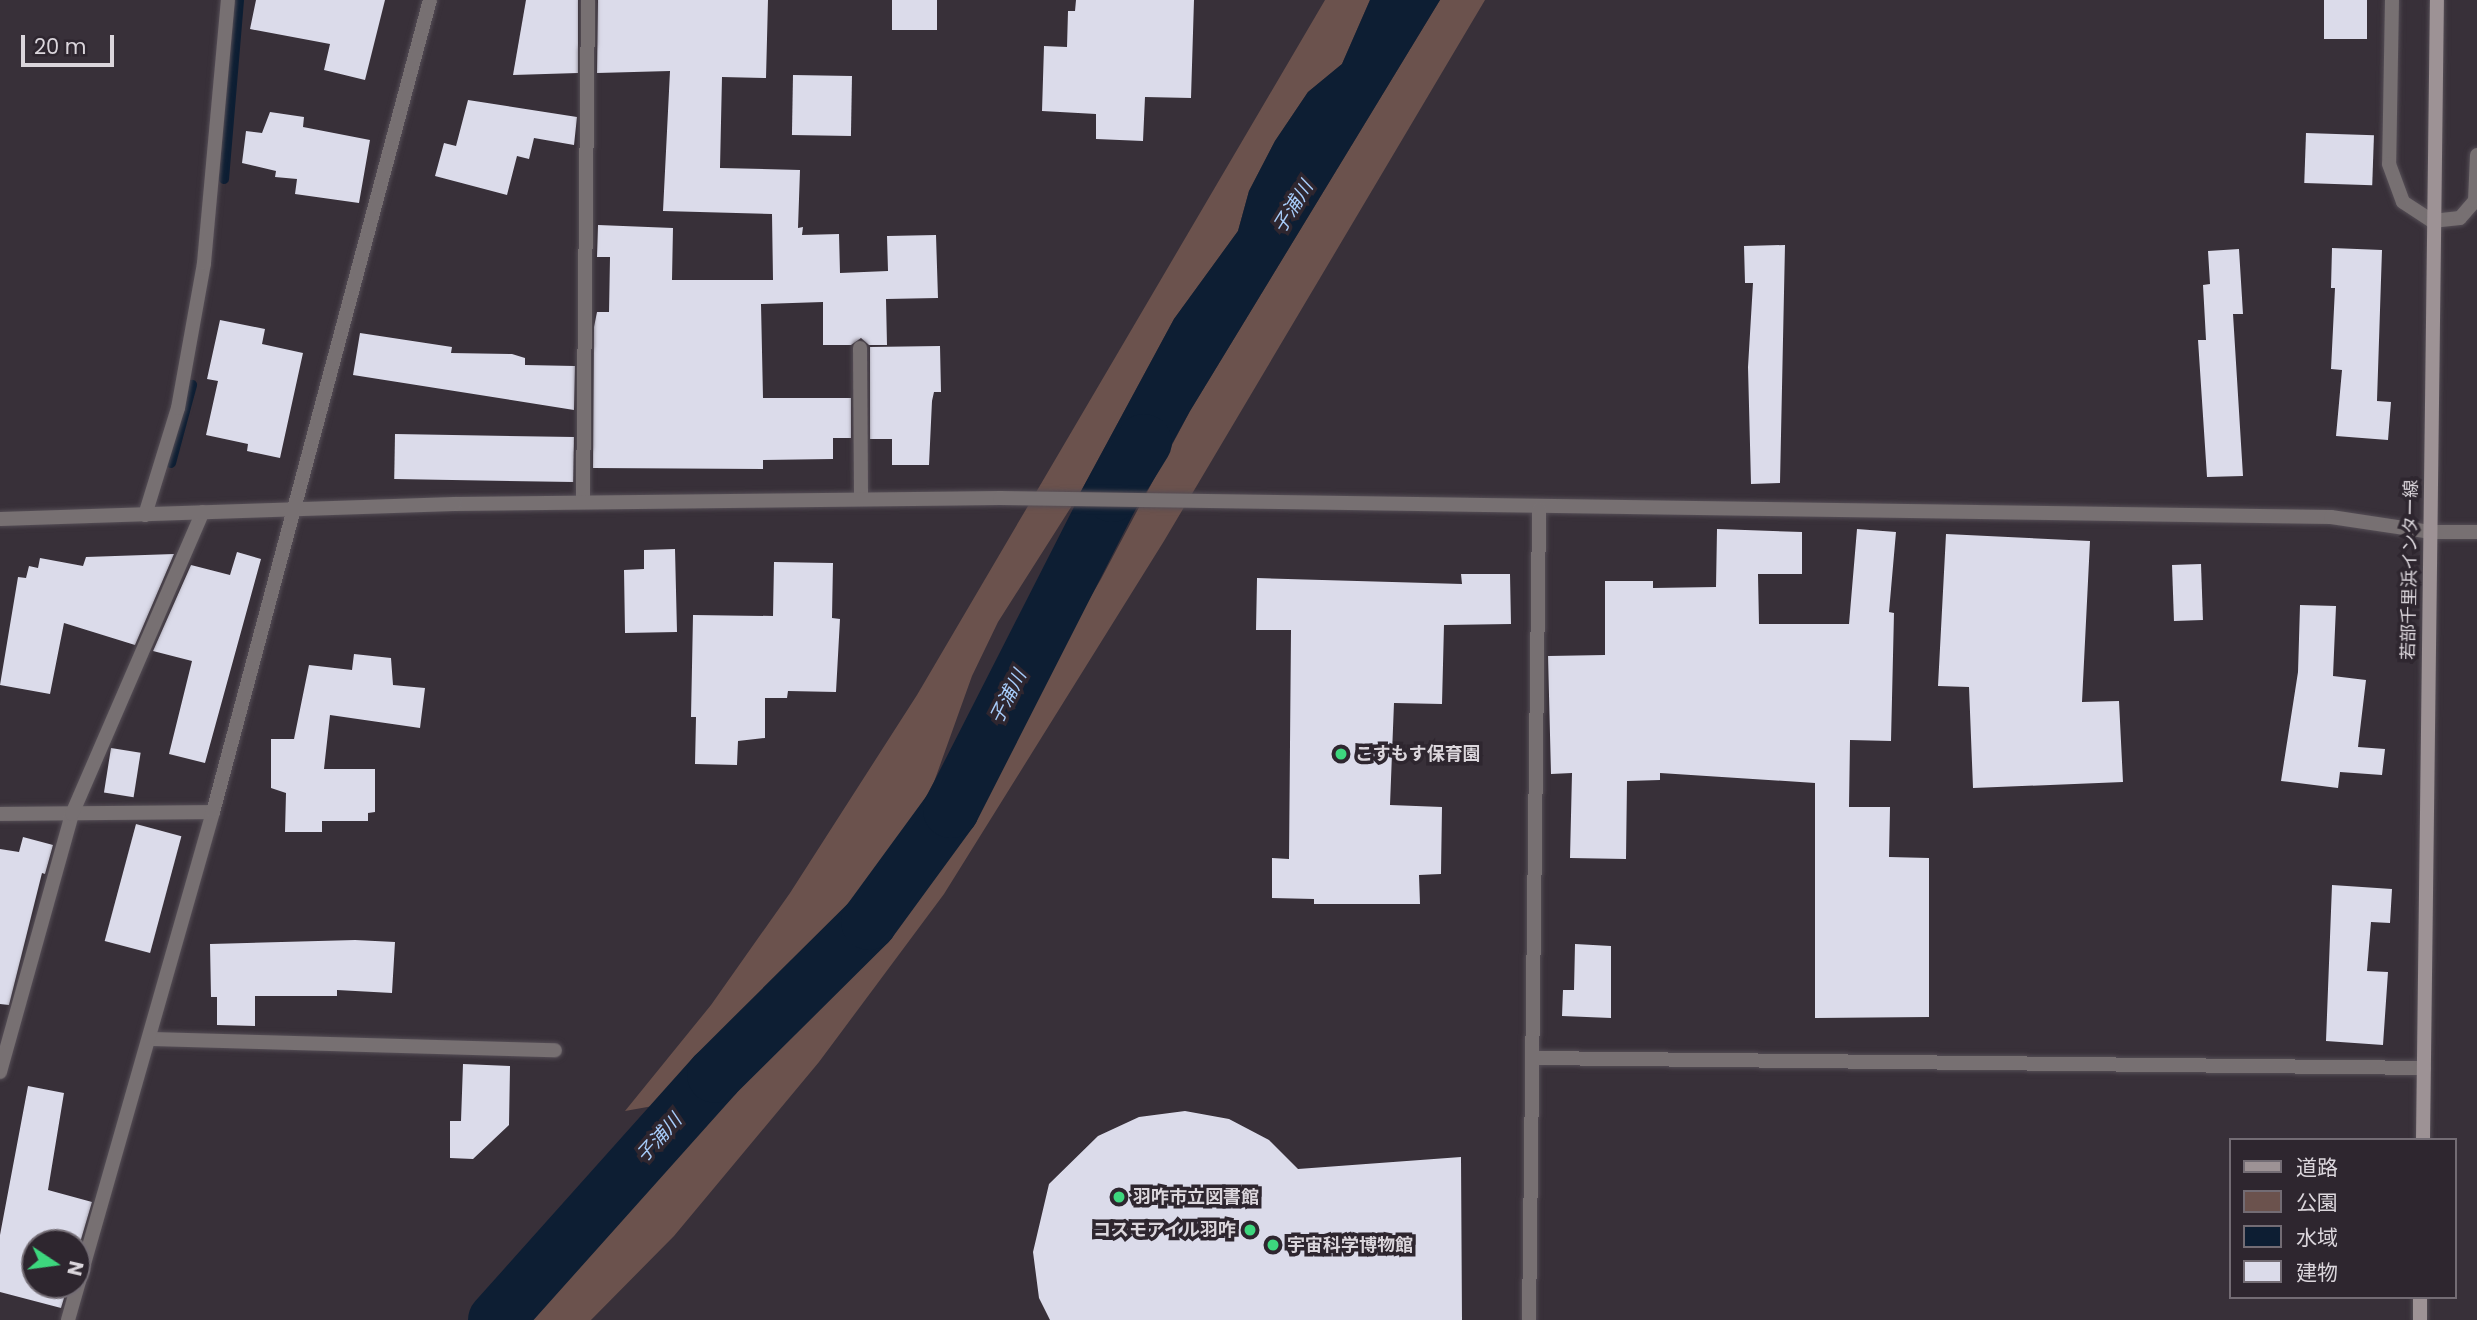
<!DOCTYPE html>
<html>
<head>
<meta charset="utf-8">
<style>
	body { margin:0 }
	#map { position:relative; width:2477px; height:1320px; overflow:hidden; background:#383039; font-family:Poppins,"Noto Sans JP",sans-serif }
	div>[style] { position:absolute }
	.green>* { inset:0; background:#6b524d }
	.water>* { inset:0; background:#0d1e33 }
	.stream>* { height:10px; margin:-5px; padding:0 5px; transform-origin:5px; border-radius:5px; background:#0d1e33 }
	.river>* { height:56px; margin:-28px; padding:0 28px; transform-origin:28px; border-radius:28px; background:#0d1e33 }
	.building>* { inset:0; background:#dbdbea; transform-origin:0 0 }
	.roads { filter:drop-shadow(0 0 2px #554e56) drop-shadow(0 0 2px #554e56) }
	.minor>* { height:14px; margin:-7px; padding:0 7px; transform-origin:7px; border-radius:7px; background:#777072 }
	.tertiary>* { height:14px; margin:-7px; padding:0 7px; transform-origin:7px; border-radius:7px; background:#777072 }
	.secondary>* { height:14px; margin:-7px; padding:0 7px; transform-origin:7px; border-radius:7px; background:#9d9295 }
	.dots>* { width:19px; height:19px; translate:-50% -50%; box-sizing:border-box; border:4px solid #2e262f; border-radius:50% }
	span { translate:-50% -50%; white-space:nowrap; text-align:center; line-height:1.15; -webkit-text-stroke:7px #2e262f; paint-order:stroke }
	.street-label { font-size:18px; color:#dbd6dc }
	.poi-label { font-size:18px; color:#dbd6dc; font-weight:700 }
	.left { translate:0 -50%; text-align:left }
	.right { translate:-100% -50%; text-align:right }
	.water-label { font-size:19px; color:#a7ccfa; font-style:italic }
	.legend { position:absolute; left:2229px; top:1138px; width:228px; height:161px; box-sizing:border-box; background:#2e262f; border:2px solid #736c74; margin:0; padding:9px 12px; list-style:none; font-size:21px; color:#dbd6dc }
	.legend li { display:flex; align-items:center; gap:14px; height:35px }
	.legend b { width:35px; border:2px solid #736c74 }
	.north { position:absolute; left:21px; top:1229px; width:70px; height:70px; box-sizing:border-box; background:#2e262f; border:2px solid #736c74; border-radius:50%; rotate:103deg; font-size:19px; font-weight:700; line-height:28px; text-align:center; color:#dbd6dc }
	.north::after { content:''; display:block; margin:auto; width:24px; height:32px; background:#3dd77e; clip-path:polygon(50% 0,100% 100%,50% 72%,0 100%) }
	.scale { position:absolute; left:21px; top:35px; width:93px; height:32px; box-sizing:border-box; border:4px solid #dbd6dc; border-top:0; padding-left:9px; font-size:21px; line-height:24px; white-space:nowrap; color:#dbd6dc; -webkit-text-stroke:5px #2e262f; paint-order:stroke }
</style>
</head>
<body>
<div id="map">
	<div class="green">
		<div style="clip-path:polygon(1325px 0,1370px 0,1342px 64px,1308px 92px,1275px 141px,1249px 191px,1238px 231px,1174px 319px,1080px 493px,998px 622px,972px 676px,934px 782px,897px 849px,854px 909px,653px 1106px,625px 1111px,711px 1005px,790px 893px,917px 695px)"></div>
		<div style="clip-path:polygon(1440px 0,1485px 0,1164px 541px,944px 894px,819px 1062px,674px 1236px,591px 1320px,532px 1320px,736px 1074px,779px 1046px,794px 1021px,899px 910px,999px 755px,1101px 579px,1190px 411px)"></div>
	</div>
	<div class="water">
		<div style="clip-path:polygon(1370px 0,1440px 0,1190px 411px,1145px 493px,1080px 493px,1174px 319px,1238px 231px,1249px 191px,1275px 141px,1308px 92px,1342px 64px)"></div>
	</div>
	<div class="stream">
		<div style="left:224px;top:179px;width:180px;rotate:-85.2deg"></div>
		<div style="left:171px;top:463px;width:81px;rotate:-74.9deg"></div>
	</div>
	<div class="river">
		<div style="left:496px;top:1320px;width:329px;rotate:-48.2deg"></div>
		<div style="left:715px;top:1075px;width:217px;rotate:-44.8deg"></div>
		<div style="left:869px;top:922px;width:139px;rotate:-53.8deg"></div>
		<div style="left:951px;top:810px;width:355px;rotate:-63deg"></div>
		<div style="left:1112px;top:494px;width:61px;rotate:-58.4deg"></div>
	</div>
	<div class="building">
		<div style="clip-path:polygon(256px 0,385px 0,365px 80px,324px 70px,330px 44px,250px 29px)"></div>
		<div style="clip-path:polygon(526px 0,578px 0,578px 73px,513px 75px)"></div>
		<div style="clip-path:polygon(598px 0,768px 0,766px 78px,722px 77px,720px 168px,800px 170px,798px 228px,803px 227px,802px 235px,839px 234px,840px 273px,888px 271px,887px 236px,936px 235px,938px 298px,886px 299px,887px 345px,869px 345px,861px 338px,851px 345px,823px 345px,823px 302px,761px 304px,763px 398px,851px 398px,851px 438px,833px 438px,833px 459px,763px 460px,763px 469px,593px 468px,594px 327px,597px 312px,609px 312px,610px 257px,597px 257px,598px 225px,673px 228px,672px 280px,773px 280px,772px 214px,663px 211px,670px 71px,597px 73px)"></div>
		<div style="left:892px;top:0;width:45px;height:30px"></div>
		<div style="clip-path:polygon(1076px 0,1194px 0,1191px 98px,1145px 97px,1143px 141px,1096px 139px,1096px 114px,1042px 111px,1044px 46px,1067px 47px,1068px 11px,1075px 11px)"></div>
		<div style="left:2324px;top:0;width:43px;height:39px"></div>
		<div style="left:793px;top:75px;width:59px;height:60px;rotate:1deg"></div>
		<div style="clip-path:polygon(468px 100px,577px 117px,574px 145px,534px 138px,529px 159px,517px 156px,507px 195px,435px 176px,444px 143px,456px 146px)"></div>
		<div style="clip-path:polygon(270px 112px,304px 117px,303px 127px,370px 140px,359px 203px,295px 194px,297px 179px,275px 177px,276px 171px,242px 163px,246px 131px,262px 133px)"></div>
		<div style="left:2306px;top:133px;width:68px;height:50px;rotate:2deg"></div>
		<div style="clip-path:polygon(1785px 245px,1780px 483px,1751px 484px,1748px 367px,1753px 283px,1745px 283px,1744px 246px)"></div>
		<div style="clip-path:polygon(2332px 248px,2382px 250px,2377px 401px,2391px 402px,2388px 440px,2336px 436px,2342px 370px,2331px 369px,2335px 288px,2331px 288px)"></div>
		<div style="clip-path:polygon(2239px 249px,2243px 314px,2233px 314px,2243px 476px,2207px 477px,2198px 340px,2206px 340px,2203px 285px,2210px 284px,2208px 251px)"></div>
		<div style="clip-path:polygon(220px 320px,265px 329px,262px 344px,303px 353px,280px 458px,247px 451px,248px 444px,206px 435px,218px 381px,207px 379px)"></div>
		<div style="clip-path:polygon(360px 333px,452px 347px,451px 353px,512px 354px,525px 358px,525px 365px,575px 366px,574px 410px,353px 375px)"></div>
		<div style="clip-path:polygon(940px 346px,941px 392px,934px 392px,932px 401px,929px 465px,892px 465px,892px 439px,870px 439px,870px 347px)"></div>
		<div style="left:395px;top:434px;width:179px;height:45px;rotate:1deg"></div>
		<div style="clip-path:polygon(1717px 529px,1802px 532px,1802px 574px,1758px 574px,1759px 624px,1849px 624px,1857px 529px,1896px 532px,1889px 612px,1894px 613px,1891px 741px,1850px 740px,1849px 807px,1890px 807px,1889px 857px,1929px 858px,1929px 1017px,1815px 1018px,1815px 783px,1660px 773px,1660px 780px,1627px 781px,1626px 859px,1570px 858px,1572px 773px,1551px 774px,1548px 656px,1605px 655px,1605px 581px,1653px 581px,1653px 588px,1716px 587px)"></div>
		<div style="clip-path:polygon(1946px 534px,2090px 541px,2082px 702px,2119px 701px,2123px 782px,1973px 788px,1969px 687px,1938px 686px)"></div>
		<div style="clip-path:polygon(675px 549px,677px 632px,625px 633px,624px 570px,644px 569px,644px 550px)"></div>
		<div style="clip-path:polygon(237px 552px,261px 559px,205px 763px,169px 754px,192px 661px,153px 651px,191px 565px,230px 575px)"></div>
		<div style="clip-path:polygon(174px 554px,135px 645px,64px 623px,50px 694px,0 685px,18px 577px,26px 578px,29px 566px,38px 568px,40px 558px,83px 566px,86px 557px)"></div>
		<div style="clip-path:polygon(774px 562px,833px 563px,832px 618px,840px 619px,836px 692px,788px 691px,787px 698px,765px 698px,765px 738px,738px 741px,737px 765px,695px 764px,696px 717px,691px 717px,693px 615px,773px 616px)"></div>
		<div style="left:2201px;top:564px;width:56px;height:29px;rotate:88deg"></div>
		<div style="clip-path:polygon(1461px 574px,1510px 574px,1511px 624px,1444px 625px,1442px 704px,1394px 703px,1390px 805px,1442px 807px,1441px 874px,1419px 875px,1420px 904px,1314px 904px,1314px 899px,1272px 898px,1272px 858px,1289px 859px,1291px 630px,1256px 630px,1257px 578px,1462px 584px)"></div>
		<div style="clip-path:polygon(2300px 605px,2336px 606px,2333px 676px,2366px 680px,2358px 747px,2385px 749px,2382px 775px,2340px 772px,2338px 788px,2281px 781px,2298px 672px)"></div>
		<div style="clip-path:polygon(354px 654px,391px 658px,393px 685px,425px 688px,420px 728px,330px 715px,324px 769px,375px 769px,375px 812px,368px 813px,368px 821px,322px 821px,322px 832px,285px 832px,286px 793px,271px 788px,271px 739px,294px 739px,309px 665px,352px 670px)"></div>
		<div style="left:111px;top:748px;width:30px;height:45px;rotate:9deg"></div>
		<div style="left:136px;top:824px;width:47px;height:121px;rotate:15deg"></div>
		<div style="clip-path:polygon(23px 837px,53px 845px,45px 874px,42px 873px,9px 1005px,0 1004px,0 849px,19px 852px)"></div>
		<div style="clip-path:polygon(2332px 885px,2392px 889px,2390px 923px,2371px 922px,2367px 971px,2388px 972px,2383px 1045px,2326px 1041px)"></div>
		<div style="clip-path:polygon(355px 940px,395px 942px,392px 993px,337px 990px,337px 996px,255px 996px,255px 1026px,217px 1025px,217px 997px,211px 997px,210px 944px)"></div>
		<div style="clip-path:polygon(1575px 944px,1611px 946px,1611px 1018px,1562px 1016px,1563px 990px,1574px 990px)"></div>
		<div style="clip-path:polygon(463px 1064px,510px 1066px,509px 1125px,473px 1159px,450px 1158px,450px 1121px,461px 1121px)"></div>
		<div style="clip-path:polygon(28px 1086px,64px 1093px,48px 1190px,92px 1202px,77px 1253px,77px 1243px,35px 1243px,35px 1285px,68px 1285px,61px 1308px,0 1292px,0 1235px)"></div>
		<div style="clip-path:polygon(1185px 1111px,1229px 1119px,1269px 1140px,1298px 1169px,1461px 1157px,1462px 1320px,1050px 1320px,1039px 1298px,1033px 1252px,1049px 1184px,1098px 1136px,1139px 1117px)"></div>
	</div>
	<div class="roads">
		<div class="minor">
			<div style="left:2392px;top:0;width:164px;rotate:91deg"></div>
			<div style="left:2389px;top:164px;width:40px;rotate:69.8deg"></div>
			<div style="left:2403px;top:202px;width:35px;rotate:33deg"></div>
			<div style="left:2432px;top:221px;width:28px;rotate:-6deg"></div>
			<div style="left:2460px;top:218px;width:23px;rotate:-49deg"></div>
			<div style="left:2475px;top:201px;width:46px;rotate:-87.5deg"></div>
			<div style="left:860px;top:348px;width:149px;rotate:89.6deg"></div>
			<div style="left:583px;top:502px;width:502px;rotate:-89.43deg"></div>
			<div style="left:455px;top:504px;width:545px;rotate:-0.63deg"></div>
			<div style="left:1000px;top:498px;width:1331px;rotate:0.82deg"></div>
			<div style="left:2331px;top:517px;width:100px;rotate:8.6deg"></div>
			<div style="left:145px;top:515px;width:112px;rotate:-72.9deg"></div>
			<div style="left:178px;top:408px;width:147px;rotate:-79.8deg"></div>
			<div style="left:204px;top:263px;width:264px;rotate:-84.8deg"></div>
			<div style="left:0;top:814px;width:213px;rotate:-0.5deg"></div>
			<div style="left:150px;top:1039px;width:405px;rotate:1.6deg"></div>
			<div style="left:1534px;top:1058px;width:890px;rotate:0.64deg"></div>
			<div style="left:0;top:1072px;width:268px;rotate:-74.4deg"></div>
			<div style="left:72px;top:814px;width:329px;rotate:-66.6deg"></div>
			<div style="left:1529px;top:1320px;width:811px;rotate:-89.29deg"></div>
		</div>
		<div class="tertiary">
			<div style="left:0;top:519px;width:455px;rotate:-1.9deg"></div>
			<div style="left:2430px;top:532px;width:47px"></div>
			<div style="left:68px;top:1320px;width:528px;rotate:-74.07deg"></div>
			<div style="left:213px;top:812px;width:840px;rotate:-75.04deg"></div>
		</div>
		<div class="secondary">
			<div style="left:2423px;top:1140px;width:1140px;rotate:-89.3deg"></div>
			<div style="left:2420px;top:1320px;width:23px;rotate:-90deg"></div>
		</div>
	</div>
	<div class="dots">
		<div style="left:1341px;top:754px;background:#3dd77e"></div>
		<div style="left:1119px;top:1197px;background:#3dd77e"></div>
		<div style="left:1250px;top:1230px;background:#3dd77e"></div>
		<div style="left:1273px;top:1245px;background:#3dd77e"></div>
	</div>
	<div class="street-label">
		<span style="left:2410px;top:570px;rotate:-89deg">若部千里浜インター線</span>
	</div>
	<div class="poi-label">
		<span class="left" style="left:1355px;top:754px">こすもす保育園</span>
		<span class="left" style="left:1133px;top:1197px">羽咋市立図書館</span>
		<span class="right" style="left:1236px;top:1230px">コスモアイル羽咋</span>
		<span class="left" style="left:1287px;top:1245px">宇宙科学博物館</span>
	</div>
	<div class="water-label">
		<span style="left:1293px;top:207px;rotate:-58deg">子浦川</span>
		<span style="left:1008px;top:697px;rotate:-63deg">子浦川</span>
		<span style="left:659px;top:1138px;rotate:-48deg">子浦川</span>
	</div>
	<ul class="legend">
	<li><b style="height:9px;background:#9d9295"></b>道路</li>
	<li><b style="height:19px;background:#6b524d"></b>公園</li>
	<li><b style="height:19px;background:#0d1e33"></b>水域</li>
	<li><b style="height:19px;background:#dbdbea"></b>建物</li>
	</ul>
	<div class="north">N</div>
	<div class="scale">20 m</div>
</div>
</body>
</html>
